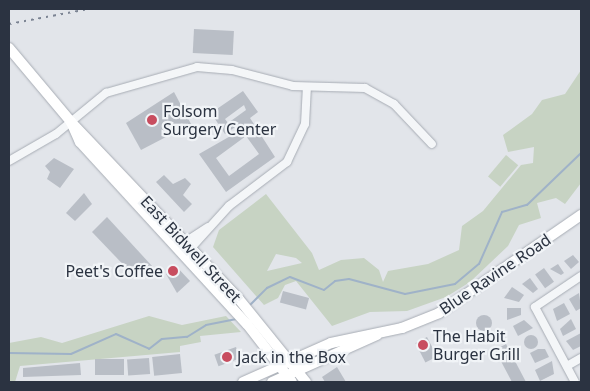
<!DOCTYPE html>
<html>
<head>
<meta charset="utf-8">
<style>
	body { margin:0 }
	#map { position:relative; width:590px; height:391px; overflow:hidden; background:#e2e5ea; font-family:"Noto Sans",sans-serif }
	div>[style] { position:absolute }
	.green>* { inset:0; background:#c7d3c3; transform-origin:0 0 }
	.stream>* { height:2px; margin:-1px; padding:0 1px; transform-origin:1px; border-radius:1px; background:#9fb2c8 }
	.building>* { inset:0; background:#b9bec6; transform-origin:0 0 }
	.round { border-radius:50% }
	.roads { filter:drop-shadow(0 0 1px #a7acb4) drop-shadow(0 0 1px #a7acb4) }
	.minor>* { height:8px; margin:-4px; padding:0 4px; transform-origin:4px; border-radius:4px; background:#f4f6f8 }
	.major>* { height:10px; margin:-5px; padding:0 5px; transform-origin:5px; border-radius:5px; background:#fff }
	.rail>* { height:2px; margin-top:-1px; transform-origin:0; background:repeating-linear-gradient(90deg,#7c8493 0 2.5px,transparent 0 7.5px) }
	.dots>* { width:14px; height:14px; translate:-50% -50%; box-sizing:border-box; border:2px solid #f1f4f7; border-radius:50% }
	span { translate:-50% -50%; white-space:nowrap; text-align:center; line-height:1.15; -webkit-text-stroke:4.5px #f1f4f7; paint-order:stroke }
	.poi-label { font-size:16px; color:#2b3341 }
	.left { translate:0 -50%; text-align:left }
	.right { translate:-100% -50%; text-align:right }
	.street-label { font-size:16px; color:#2b3341 }
	.frame { position:absolute; inset:0; border:10px solid #2b3341; pointer-events:none }
</style>
</head>
<body>
<div id="map">
	<div class="green">
		<div style="clip-path:polygon(evenodd,581px 70px,581px 183px,565px 204px,556px 198px,537px 203px,541px 218px,519px 225px,508px 246px,470px 282px,446px 297px,407px 311px,370px 312px,332px 326px,296px 281px,285px 285px,278px 298px,264px 305px,213px 247px,219px 230px,266px 194px,312px 253px,319px 270px,341px 260px,364px 258px,379px 270px,383px 282px,388px 271px,428px 264px,459px 250px,462px 226px,483px 211px,521px 165px,533px 163px,534px 147px,508px 152px,503px 135px,532px 114px,542px 100px,565px 94px,581px 70px,276px 254px,296px 258px,302px 263px,267px 271px,276px 254px)"></div>
		<div style="left:506px;top:155px;width:16px;height:28px;rotate:40deg"></div>
		<div style="clip-path:polygon(149px 316px,182px 325px,226px 316px,241px 332px,200px 336px,201px 342px,180px 346px,180px 352px,20px 366px,15px 382px,9px 382px,9px 343px,41px 337px,62px 343px)"></div>
	</div>
	<div class="stream">
		<div style="left:248px;top:307px;width:27px;rotate:-45deg"></div>
		<div style="left:267px;top:288px;width:25px;rotate:-26deg"></div>
		<div style="left:290px;top:277px;width:36px;rotate:21deg"></div>
		<div style="left:324px;top:290px;width:14px;rotate:-39deg"></div>
		<div style="left:335px;top:281px;width:14px;rotate:-8deg"></div>
		<div style="left:349px;top:279px;width:58px;rotate:15deg"></div>
		<div style="left:405px;top:294px;width:51px;rotate:-11.3deg"></div>
		<div style="left:455px;top:284px;width:31px;rotate:-40deg"></div>
		<div style="left:479px;top:264px;width:57px;rotate:-66.1deg"></div>
		<div style="left:502px;top:212px;width:26px;rotate:-16deg"></div>
		<div style="left:527px;top:205px;width:75px;rotate:-43.9deg"></div>
		<div style="left:9px;top:353px;width:62px;rotate:0.9deg"></div>
		<div style="left:71px;top:354px;width:49px;rotate:-24deg"></div>
		<div style="left:116px;top:334px;width:36px;rotate:24deg"></div>
		<div style="left:149px;top:349px;width:16px;rotate:-38deg"></div>
		<div style="left:162px;top:339px;width:25px;rotate:-5deg"></div>
		<div style="left:187px;top:337px;width:22px;rotate:-32deg"></div>
		<div style="left:206px;top:325px;width:31px;rotate:-11deg"></div>
	</div>
	<div class="building">
		<div style="left:194px;top:29px;width:40px;height:24px;rotate:3deg"></div>
		<div style="clip-path:polygon(evenodd,243px 91px,258px 112px,250px 118px,275px 157px,226px 192px,199px 154px,241px 130px,238px 125px,225px 134px,211px 113px,243px 91px,244px 105px,246px 110px,228px 123px,225px 119px,244px 105px,243px 91px,246px 136px,259px 154px,229px 176px,216px 158px,246px 136px)"></div>
		<div style="clip-path:polygon(174px 92px,191px 124px,141px 150px,126px 123px)"></div>
		<div style="clip-path:polygon(54px 158px,74px 169px,60px 188px,47px 179px,50px 172px,45px 166px)"></div>
		<div style="clip-path:polygon(164px 175px,173px 184px,185px 178px,191px 184px,183px 195px,192px 204px,184px 212px,156px 182px)"></div>
		<div style="clip-path:polygon(84px 193px,92px 204px,75px 221px,66px 213px)"></div>
		<div style="clip-path:polygon(107px 217px,152px 266px,141px 276px,136px 278px,92px 232px)"></div>
		<div style="clip-path:polygon(573px 255px,579px 262px,571px 269px,564px 261px)"></div>
		<div style="clip-path:polygon(558px 264px,564px 273px,561px 275px,550px 269px)"></div>
		<div style="clip-path:polygon(175px 265px,190px 281px,177px 293px,166px 274px)"></div>
		<div style="left:544px;top:268px;width:17px;height:11px;rotate:54deg"></div>
		<div style="clip-path:polygon(530px 278px,538px 289px,533px 293px,522px 284px)"></div>
		<div style="clip-path:polygon(512px 287px,524px 295px,519px 302px,504px 298px)"></div>
		<div style="left:283px;top:291px;width:27px;height:12px;rotate:15deg"></div>
		<div style="clip-path:polygon(579px 293px,581px 308px,576px 311px,569px 299px)"></div>
		<div style="clip-path:polygon(564px 303px,570px 314px,557px 321px,553px 309px)"></div>
		<div style="clip-path:polygon(507px 308px,521px 308px,521px 315px,507px 320px)"></div>
		<div class="round" style="left:476px;top:315px;width:16px;height:16px"></div>
		<div style="clip-path:polygon(571px 319px,576px 329px,563px 336px,560px 329px)"></div>
		<div style="clip-path:polygon(524px 320px,533px 328px,518px 336px,513px 326px)"></div>
		<div style="clip-path:polygon(581px 333px,581px 346px,573px 350px,566px 341px)"></div>
		<div class="round" style="left:524px;top:335px;width:14px;height:14px"></div>
		<div style="left:427px;top:337px;width:22px;height:13px;rotate:63deg"></div>
		<div style="clip-path:polygon(506px 344px,526px 382px,512px 382px,495px 350px)"></div>
		<div style="left:236px;top:347px;width:12px;height:23px;rotate:70deg"></div>
		<div style="clip-path:polygon(538px 349px,545px 349px,549px 357px,535px 363px,530px 353px)"></div>
		<div style="left:180px;top:354px;width:19px;height:28px;rotate:84deg"></div>
		<div style="left:149px;top:358px;width:16px;height:22px;rotate:86deg"></div>
		<div style="left:124px;top:359px;width:16px;height:29px;rotate:90deg"></div>
		<div style="clip-path:polygon(552px 361px,554px 374px,540px 381px,535px 370px)"></div>
		<div style="clip-path:polygon(80px 363px,81px 375px,23px 377px,23px 368px)"></div>
		<div style="clip-path:polygon(337px 367px,346px 382px,325px 382px,322px 377px)"></div>
	</div>
	<div class="roads">
		<div class="minor">
			<div style="left:9px;top:161px;width:54px;rotate:-29.9deg"></div>
			<div style="left:56px;top:134px;width:65px;rotate:-39.4deg"></div>
			<div style="left:106px;top:93px;width:95px;rotate:-15.9deg"></div>
			<div style="left:197px;top:67px;width:35px;rotate:5deg"></div>
			<div style="left:232px;top:70px;width:63px;rotate:14.7deg"></div>
			<div style="left:293px;top:86px;width:72px;rotate:1.6deg"></div>
			<div style="left:365px;top:88px;width:33px;rotate:29deg"></div>
			<div style="left:394px;top:104px;width:55px;rotate:46.5deg"></div>
			<div style="left:185px;top:242px;width:27px;rotate:-33deg"></div>
			<div style="left:191px;top:248px;width:57px;rotate:-47.9deg"></div>
			<div style="left:229px;top:206px;width:73px;rotate:-37.2deg"></div>
			<div style="left:287px;top:162px;width:42px;rotate:-64.7deg"></div>
			<div style="left:305px;top:124px;width:37px;rotate:-87deg"></div>
			<div style="left:567px;top:366px;width:16px;rotate:-30deg"></div>
			<div style="left:575px;top:382px;width:85px;rotate:-118.1deg"></div>
			<div style="left:535px;top:307px;width:55px;rotate:-34deg"></div>
		</div>
		<div class="major">
			<div style="left:9px;top:48px;width:97px;rotate:50deg"></div>
			<div style="left:71px;top:122px;width:243px;rotate:46.5deg"></div>
			<div style="left:238px;top:298px;width:108px;rotate:51deg"></div>
			<div style="left:71px;top:122px;width:22px;rotate:66deg"></div>
			<div style="left:80px;top:142px;width:247px;rotate:47.5deg"></div>
			<div style="left:247px;top:324px;width:73px;rotate:52.2deg"></div>
			<div style="left:243px;top:382px;width:96px;rotate:-23.9deg"></div>
			<div style="left:331px;top:343px;width:73px;rotate:-11.9deg"></div>
			<div style="left:402px;top:328px;width:40px;rotate:-22deg"></div>
			<div style="left:439px;top:313px;width:173px;rotate:-34.6deg"></div>
			<div style="left:272px;top:382px;width:115px;rotate:-24.1deg"></div>
		</div>
	</div>
	<div class="rail">
		<div style="left:9px;top:24px;width:81px;rotate:-10.6deg"></div>
	</div>
	<div class="dots">
		<div style="left:152px;top:120px;background:#c84d5f"></div>
		<div style="left:173px;top:271px;background:#c84d5f"></div>
		<div style="left:423px;top:345px;background:#c84d5f"></div>
		<div style="left:227px;top:357px;background:#c84d5f"></div>
	</div>
	<div class="poi-label">
		<span class="left" style="left:163px;top:120px">Folsom<br>Surgery Center</span>
		<span class="right" style="left:163px;top:271px">Peet's Coffee</span>
		<span class="left" style="left:433px;top:345px">The Habit<br>Burger Grill</span>
		<span class="left" style="left:237px;top:357px">Jack in the Box</span>
	</div>
	<div class="street-label">
		<span style="left:191px;top:249px;rotate:47deg">East Bidwell Street</span>
		<span style="left:495px;top:274px;rotate:-34deg">Blue Ravine Road</span>
	</div>
	<div class="frame"></div>
</div>
</body>
</html>
